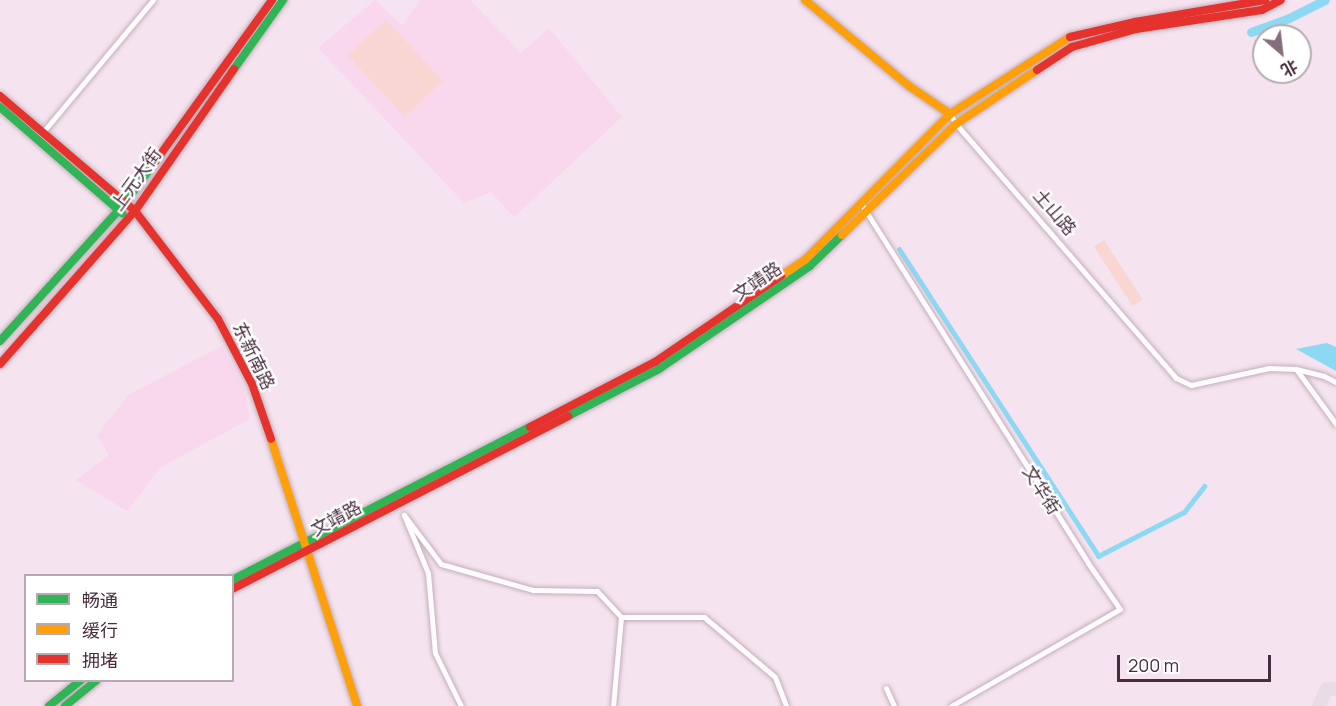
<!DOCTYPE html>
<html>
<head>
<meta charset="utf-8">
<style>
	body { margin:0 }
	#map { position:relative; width:1336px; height:706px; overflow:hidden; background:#f5e4ef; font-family:Manrope,"Noto Sans SC",sans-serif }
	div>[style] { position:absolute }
	.built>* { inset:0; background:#f9d7ed }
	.green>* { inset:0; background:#f9d6d1; transform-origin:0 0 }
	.water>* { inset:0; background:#8dd8f2 }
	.canal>* { height:5px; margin:-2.5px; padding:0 2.5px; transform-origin:2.5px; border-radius:2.5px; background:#8dd8f2 }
	.river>* { height:9px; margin:-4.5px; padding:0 4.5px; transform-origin:4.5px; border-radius:4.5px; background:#8dd8f2 }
	.taxiway>* { height:14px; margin:-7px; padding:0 7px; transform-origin:7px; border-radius:7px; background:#e8dde4 }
	.roads { filter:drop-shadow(0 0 2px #c3afbc) drop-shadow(0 0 2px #c3afbc) }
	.street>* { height:5px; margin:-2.5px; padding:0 2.5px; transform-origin:2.5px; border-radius:2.5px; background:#fefbfd }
	.fast>* { height:8px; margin:-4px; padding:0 4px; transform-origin:4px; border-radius:4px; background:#30b455 }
	.slow>* { height:8px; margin:-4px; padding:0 4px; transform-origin:4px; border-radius:4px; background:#ff9f0a }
	.jam>* { height:8px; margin:-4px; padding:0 4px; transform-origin:4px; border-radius:4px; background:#e5322d }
	span { translate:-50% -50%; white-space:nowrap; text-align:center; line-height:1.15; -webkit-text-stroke:4.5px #fff; paint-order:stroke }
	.street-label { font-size:18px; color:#482d3f }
	.legend { position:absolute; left:24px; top:574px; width:210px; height:108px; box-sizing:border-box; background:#fff; border:2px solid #b6abb2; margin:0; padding:8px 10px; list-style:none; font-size:18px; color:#482d3f }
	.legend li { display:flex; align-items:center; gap:12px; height:30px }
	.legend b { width:30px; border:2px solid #b6abb2 }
	.north { position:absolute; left:1252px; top:24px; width:60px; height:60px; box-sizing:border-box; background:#fff; border:2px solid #b6abb2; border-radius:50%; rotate:152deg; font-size:16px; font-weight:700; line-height:24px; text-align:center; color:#482d3f }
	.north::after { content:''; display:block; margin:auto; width:21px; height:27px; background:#856d7d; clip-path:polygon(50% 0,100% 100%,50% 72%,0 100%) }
	.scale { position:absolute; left:1117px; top:655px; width:154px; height:27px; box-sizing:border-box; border:3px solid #482d3f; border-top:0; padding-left:8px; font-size:18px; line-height:21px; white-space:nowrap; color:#482d3f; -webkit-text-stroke:4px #fff; paint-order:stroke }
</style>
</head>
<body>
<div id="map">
	<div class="built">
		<div style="clip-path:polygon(375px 0,402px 25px,420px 0,470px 0,521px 53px,549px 28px,622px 117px,514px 217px,491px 192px,464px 203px,318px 48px)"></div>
		<div style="clip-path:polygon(222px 346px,244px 387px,250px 419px,161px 467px,127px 511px,76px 480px,109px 455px,97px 436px,128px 395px)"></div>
	</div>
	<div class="green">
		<div style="left:386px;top:20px;width:83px;height:52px;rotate:47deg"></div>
		<div style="left:1104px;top:240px;width:71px;height:12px;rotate:57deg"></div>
	</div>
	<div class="water">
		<div style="clip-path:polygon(1327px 343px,1336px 347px,1336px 371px,1296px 349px)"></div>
	</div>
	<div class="canal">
		<div style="left:899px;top:249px;width:366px;rotate:57deg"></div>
		<div style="left:1098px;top:556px;width:97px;rotate:-27.1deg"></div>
		<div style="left:1184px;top:512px;width:33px;rotate:-52deg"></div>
	</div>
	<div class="river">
		<div style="left:1251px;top:32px;width:40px;rotate:-20.2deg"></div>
		<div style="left:1289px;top:18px;width:40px;rotate:-26.6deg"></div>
	</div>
	<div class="taxiway">
		<div style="left:1319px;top:706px;width:19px;rotate:-65deg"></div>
		<div style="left:1327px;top:689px;width:9px"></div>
	</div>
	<div class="roads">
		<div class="street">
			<div style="left:950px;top:114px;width:12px;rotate:59deg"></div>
			<div style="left:956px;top:124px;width:336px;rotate:49.1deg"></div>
			<div style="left:1176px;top:378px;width:17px;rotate:25deg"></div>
			<div style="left:1191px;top:385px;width:80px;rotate:-12.3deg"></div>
			<div style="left:1269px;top:368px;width:27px;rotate:2deg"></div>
			<div style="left:1296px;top:369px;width:29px;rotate:14deg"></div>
			<div style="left:1324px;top:376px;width:13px;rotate:27deg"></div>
			<div style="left:43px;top:132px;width:172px;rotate:-50.2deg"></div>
			<div style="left:862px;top:205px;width:423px;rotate:57.7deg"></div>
			<div style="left:1088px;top:563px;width:56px;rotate:55.2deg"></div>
			<div style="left:1120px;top:609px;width:195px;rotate:150.1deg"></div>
			<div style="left:1296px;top:369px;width:68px;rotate:54deg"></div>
			<div style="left:621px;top:617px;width:83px"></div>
			<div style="left:704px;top:617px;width:93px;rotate:40.2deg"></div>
			<div style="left:775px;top:677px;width:31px;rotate:69deg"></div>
			<div style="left:886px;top:688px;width:20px;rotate:66deg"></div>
			<div style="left:461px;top:706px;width:59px;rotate:-116.1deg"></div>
			<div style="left:435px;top:653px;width:80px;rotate:-95deg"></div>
			<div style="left:428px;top:573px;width:63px;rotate:-112.5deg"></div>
			<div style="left:404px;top:515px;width:61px;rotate:52.9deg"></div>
			<div style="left:441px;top:564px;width:96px;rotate:15.8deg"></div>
			<div style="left:533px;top:590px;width:64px;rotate:0.9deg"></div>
			<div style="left:597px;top:591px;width:35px;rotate:47deg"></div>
			<div style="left:621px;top:617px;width:89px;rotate:95.1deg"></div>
		</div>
		<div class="fast">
			<div style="left:234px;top:69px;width:85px;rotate:-54.6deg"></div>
			<div style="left:0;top:107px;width:162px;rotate:41deg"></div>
			<div style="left:0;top:341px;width:186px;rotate:-47.8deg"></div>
			<div style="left:125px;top:203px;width:46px;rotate:-53.9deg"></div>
			<div style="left:568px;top:416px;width:102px;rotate:-27.3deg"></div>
			<div style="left:659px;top:369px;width:183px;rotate:-34.3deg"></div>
			<div style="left:810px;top:266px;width:45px;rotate:-44.1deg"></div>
			<div style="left:232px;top:580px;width:335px;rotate:-27.2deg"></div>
			<div style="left:49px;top:706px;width:41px;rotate:-39.1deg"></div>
			<div style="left:65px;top:706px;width:41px;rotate:-39.1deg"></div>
		</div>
		<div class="slow">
			<div style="left:805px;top:0;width:135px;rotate:39.6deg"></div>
			<div style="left:909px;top:86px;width:50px;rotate:34.3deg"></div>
			<div style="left:842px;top:235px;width:159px;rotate:-44.2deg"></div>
			<div style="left:956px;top:124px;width:97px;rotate:-33.7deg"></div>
			<div style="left:781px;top:276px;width:29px;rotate:-34deg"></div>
			<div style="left:805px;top:260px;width:206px;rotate:-45.2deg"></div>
			<div style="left:950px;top:114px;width:143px;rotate:-32.7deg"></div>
			<div style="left:271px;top:439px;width:281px;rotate:72.1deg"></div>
		</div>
		<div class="jam">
			<div style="left:1070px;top:37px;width:67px;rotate:-13deg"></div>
			<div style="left:1135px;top:22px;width:132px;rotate:-9.6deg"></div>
			<div style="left:1037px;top:70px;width:42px;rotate:-33.3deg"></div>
			<div style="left:1072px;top:47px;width:66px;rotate:-15.7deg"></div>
			<div style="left:1136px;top:29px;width:127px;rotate:-8.6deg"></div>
			<div style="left:1262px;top:10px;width:21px;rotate:-28deg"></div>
			<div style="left:0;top:96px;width:177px;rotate:40.4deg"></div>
			<div style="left:135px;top:211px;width:136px;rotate:52.5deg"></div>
			<div style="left:218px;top:319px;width:73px;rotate:62.4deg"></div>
			<div style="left:252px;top:384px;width:58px;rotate:70.9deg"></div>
			<div style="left:152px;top:166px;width:205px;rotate:-54.1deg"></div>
			<div style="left:0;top:364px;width:204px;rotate:-48.6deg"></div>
			<div style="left:135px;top:211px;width:173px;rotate:-55.1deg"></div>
			<div style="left:530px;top:427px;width:141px;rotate:-27.5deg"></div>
			<div style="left:655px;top:362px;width:153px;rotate:-34.3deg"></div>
			<div style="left:232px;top:589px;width:378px;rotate:-27.2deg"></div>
		</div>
	</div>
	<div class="street-label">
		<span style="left:136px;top:179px;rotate:-54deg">上元大街</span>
		<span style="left:1055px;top:212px;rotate:49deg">土山路</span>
		<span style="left:757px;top:281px;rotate:-34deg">文靖路</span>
		<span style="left:254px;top:356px;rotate:64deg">东新南路</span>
		<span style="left:1042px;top:490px;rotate:58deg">文华街</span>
		<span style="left:336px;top:518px;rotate:-28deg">文靖路</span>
	</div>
	<ul class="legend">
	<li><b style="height:8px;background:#30b455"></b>畅通</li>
	<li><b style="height:8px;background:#ff9f0a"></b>缓行</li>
	<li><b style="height:8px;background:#e5322d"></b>拥堵</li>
	</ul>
	<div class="north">北</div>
	<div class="scale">200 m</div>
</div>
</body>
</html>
